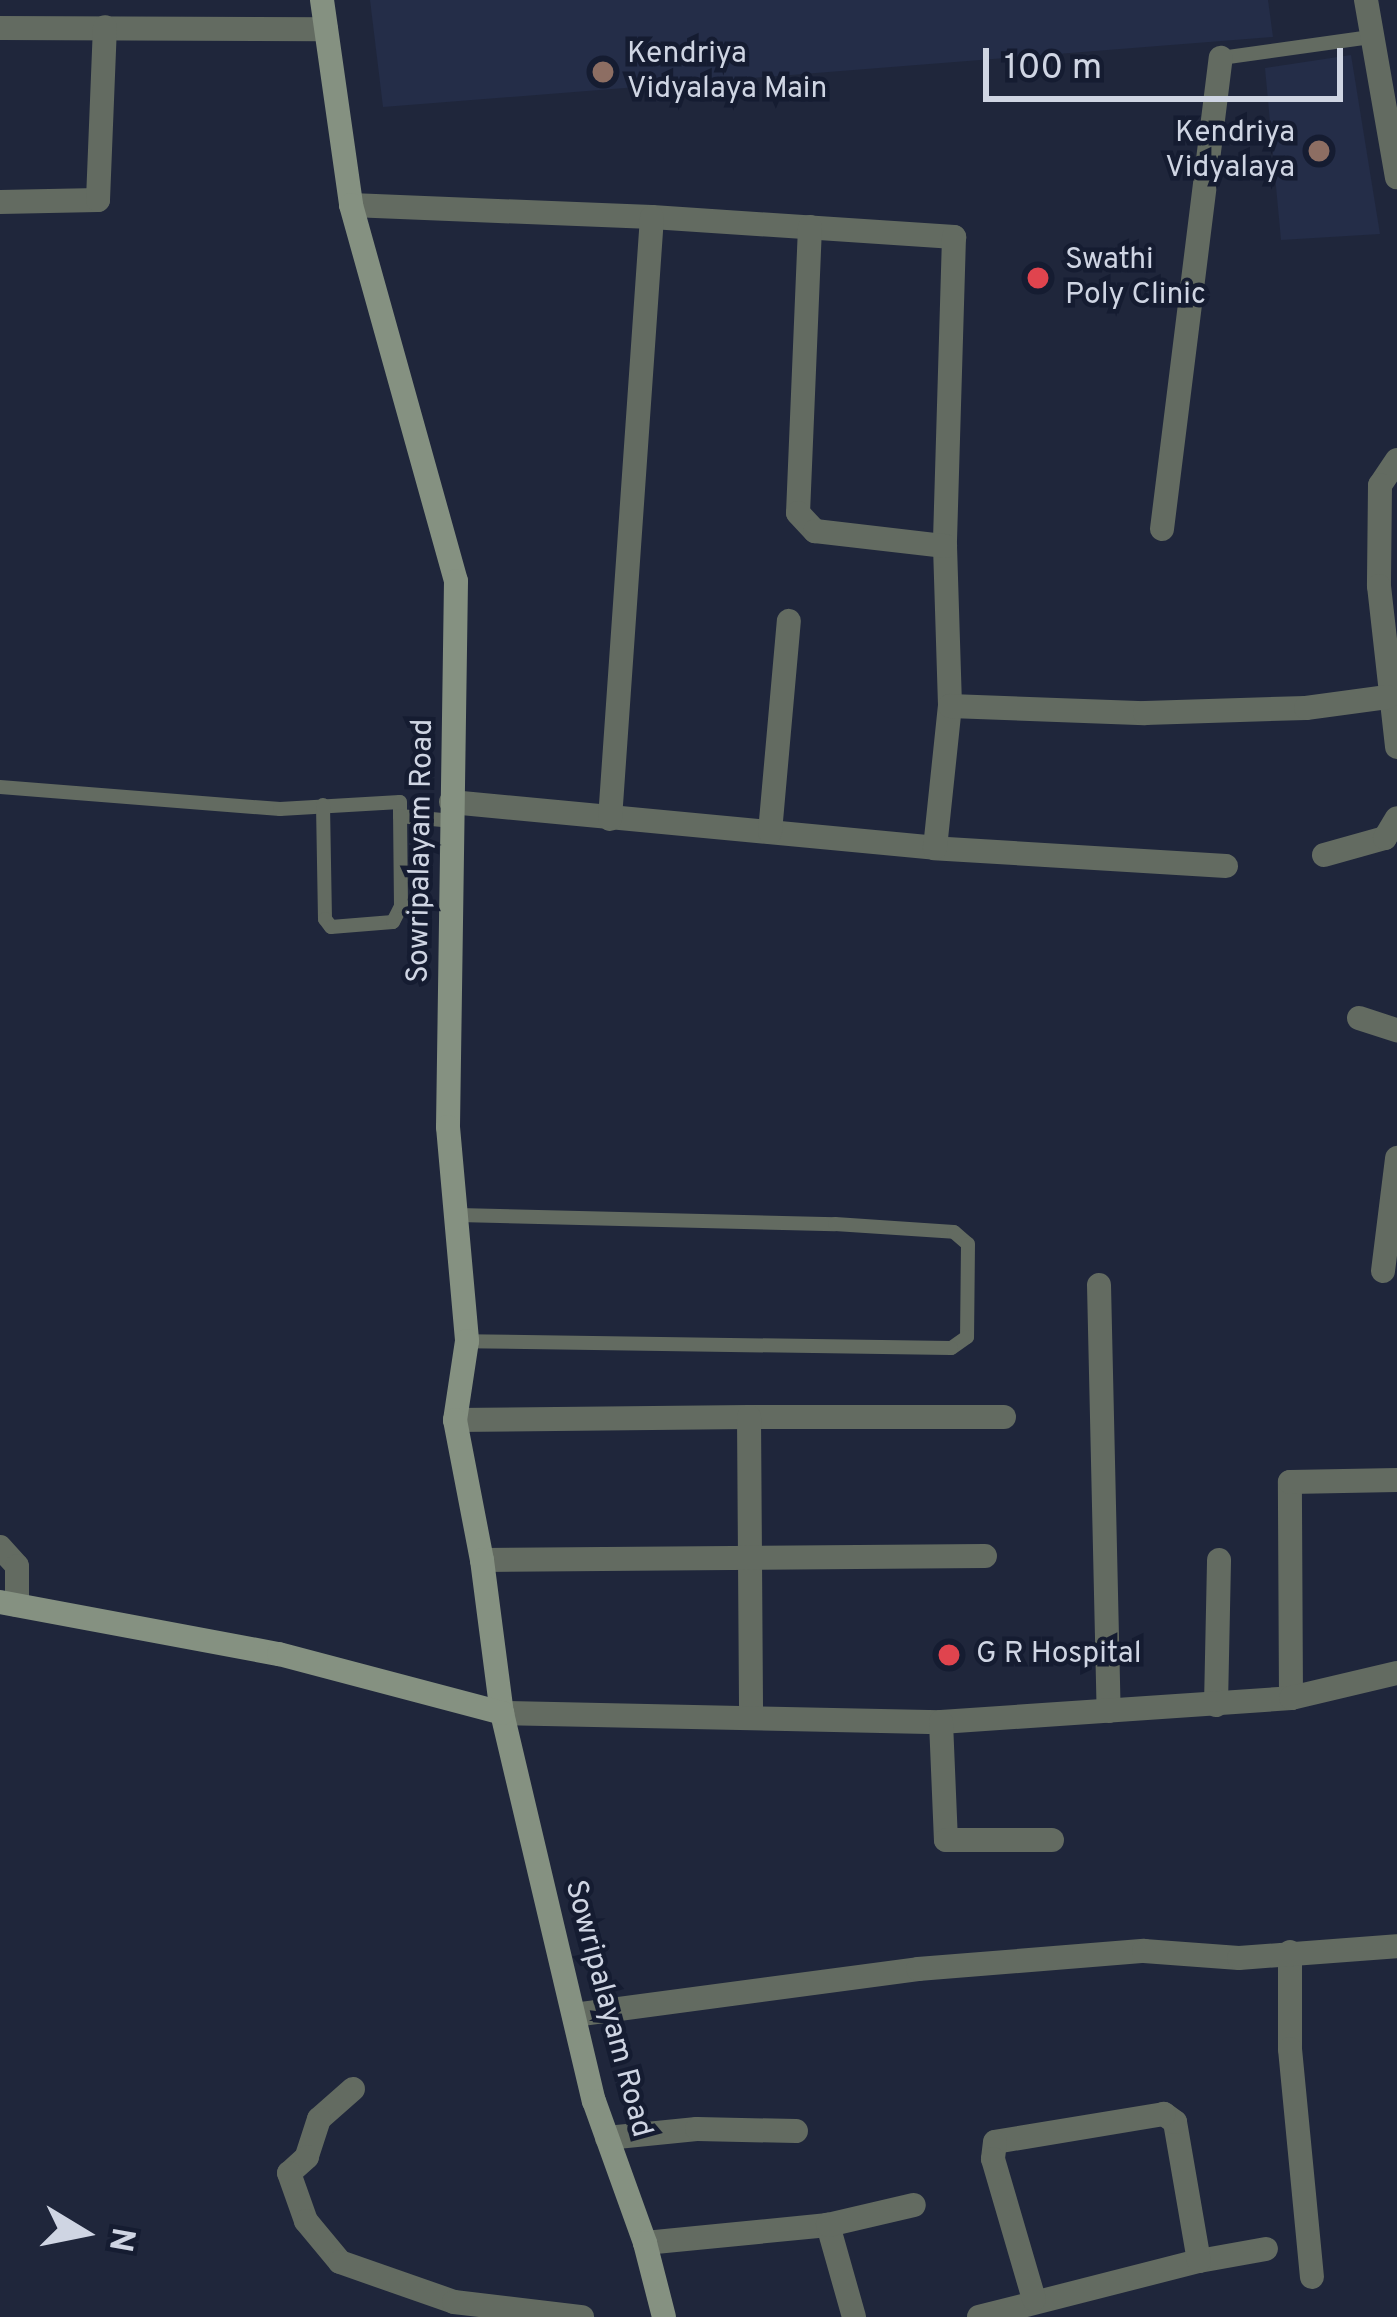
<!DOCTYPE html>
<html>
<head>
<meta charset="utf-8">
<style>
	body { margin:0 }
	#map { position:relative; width:1397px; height:2317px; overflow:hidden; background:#1f263b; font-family:Overpass,sans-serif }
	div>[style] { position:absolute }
	.built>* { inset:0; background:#242d48 }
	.lane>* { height:14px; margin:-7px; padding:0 7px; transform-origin:7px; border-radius:7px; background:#636b61 }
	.street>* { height:24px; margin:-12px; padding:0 12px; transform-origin:12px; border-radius:12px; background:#636b61 }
	.secondary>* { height:24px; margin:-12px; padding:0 12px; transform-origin:12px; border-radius:12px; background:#859181 }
	.dots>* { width:33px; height:33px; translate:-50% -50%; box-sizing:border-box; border:6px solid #151c31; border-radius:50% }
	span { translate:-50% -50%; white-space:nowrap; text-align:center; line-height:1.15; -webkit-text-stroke:9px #151c31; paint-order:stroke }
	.poi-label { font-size:30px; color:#cfd5e3 }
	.left { translate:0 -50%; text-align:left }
	.right { translate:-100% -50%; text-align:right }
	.street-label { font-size:30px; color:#cfd5e3 }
	.north { position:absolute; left:24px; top:2173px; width:120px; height:120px; -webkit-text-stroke:9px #151c31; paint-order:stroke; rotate:100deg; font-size:33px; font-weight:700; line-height:48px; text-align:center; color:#cfd5e3 }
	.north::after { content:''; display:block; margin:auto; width:42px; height:54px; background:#cfd5e3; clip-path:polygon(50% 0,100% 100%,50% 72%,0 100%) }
	.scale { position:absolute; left:983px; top:48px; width:360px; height:54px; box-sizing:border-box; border:6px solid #cfd5e3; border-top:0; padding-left:15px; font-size:36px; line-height:42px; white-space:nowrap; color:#cfd5e3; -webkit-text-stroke:9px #151c31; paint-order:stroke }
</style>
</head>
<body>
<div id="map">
	<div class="built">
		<div style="clip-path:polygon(370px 0,1268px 0,1273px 37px,383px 107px)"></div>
		<div style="clip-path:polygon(1351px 55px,1380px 234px,1281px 240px,1265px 68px)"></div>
	</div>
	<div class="lane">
		<div style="left:1221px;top:58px;width:151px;rotate:-8deg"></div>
		<div style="left:0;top:787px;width:281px;rotate:4.5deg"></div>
		<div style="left:280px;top:809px;width:120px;rotate:-3.3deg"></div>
		<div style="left:400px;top:802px;width:14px;rotate:90deg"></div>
		<div style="left:400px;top:816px;width:53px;rotate:5.4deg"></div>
		<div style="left:323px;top:805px;width:114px;rotate:89deg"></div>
		<div style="left:325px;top:919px;width:10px;rotate:53deg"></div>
		<div style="left:331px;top:927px;width:62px;rotate:-4.6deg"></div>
		<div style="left:393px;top:922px;width:18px;rotate:-63deg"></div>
		<div style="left:401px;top:906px;width:90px;rotate:-90.6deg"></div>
		<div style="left:458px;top:1215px;width:377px;rotate:1.4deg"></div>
		<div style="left:835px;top:1224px;width:119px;rotate:3.8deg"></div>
		<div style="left:954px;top:1232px;width:18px;rotate:41deg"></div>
		<div style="left:968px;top:1244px;width:93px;rotate:90.6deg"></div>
		<div style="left:967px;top:1337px;width:19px;rotate:145deg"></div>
		<div style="left:951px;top:1348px;width:484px;rotate:-179.2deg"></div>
	</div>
	<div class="street">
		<div style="left:1366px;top:0;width:180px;rotate:80.1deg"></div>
		<div style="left:0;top:28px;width:326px;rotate:0.2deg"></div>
		<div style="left:0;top:202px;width:98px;rotate:-1.2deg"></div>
		<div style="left:98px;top:200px;width:173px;rotate:-87.7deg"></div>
		<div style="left:351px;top:205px;width:301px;rotate:2.3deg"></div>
		<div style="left:652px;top:217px;width:303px;rotate:3.8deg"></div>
		<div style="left:954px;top:237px;width:309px;rotate:91.7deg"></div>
		<div style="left:945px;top:546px;width:160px;rotate:88.2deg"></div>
		<div style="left:810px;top:227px;width:286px;rotate:92.4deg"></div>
		<div style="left:798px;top:513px;width:25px;rotate:47deg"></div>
		<div style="left:815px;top:531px;width:131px;rotate:6.6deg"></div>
		<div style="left:1397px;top:460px;width:30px;rotate:124deg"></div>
		<div style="left:1380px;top:485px;width:101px;rotate:90.6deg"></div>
		<div style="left:1379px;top:586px;width:162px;rotate:83.6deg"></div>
		<div style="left:1162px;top:529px;width:475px;rotate:-82.9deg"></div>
		<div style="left:451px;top:802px;width:486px;rotate:5.4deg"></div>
		<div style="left:610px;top:819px;width:603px;rotate:-86.01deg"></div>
		<div style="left:770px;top:832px;width:212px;rotate:-84.9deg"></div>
		<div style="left:1324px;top:855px;width:63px;rotate:-15.6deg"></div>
		<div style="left:1385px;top:838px;width:23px;rotate:-59deg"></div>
		<div style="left:1226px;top:866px;width:292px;rotate:-176.5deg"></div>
		<div style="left:935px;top:848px;width:143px;rotate:-84deg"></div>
		<div style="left:950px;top:706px;width:195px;rotate:2.1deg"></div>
		<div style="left:1145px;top:713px;width:161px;rotate:-1.8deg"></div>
		<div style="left:1306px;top:708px;width:82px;rotate:-7.7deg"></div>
		<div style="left:1359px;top:1018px;width:40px;rotate:18deg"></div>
		<div style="left:1383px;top:1271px;width:114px;rotate:-82.9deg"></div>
		<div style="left:1099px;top:1285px;width:426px;rotate:88.7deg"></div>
		<div style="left:749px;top:1417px;width:255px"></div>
		<div style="left:455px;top:1420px;width:294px;rotate:-0.6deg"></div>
		<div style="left:749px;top:1417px;width:297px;rotate:89.6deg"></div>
		<div style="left:0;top:1547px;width:25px;rotate:48deg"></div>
		<div style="left:17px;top:1566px;width:39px;rotate:90deg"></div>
		<div style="left:482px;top:1560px;width:503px;rotate:-0.46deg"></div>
		<div style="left:1291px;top:1698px;width:216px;rotate:-90.3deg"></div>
		<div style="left:1290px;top:1482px;width:107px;rotate:-1.1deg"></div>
		<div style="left:1216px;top:1705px;width:145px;rotate:-88.8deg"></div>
		<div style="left:502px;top:1713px;width:439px;rotate:1.2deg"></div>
		<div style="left:941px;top:1722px;width:351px;rotate:-3.9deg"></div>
		<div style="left:1291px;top:1698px;width:109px;rotate:-13.3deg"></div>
		<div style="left:941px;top:1722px;width:118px;rotate:87.6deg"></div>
		<div style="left:946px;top:1840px;width:106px"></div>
		<div style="left:1290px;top:1952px;width:97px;rotate:90deg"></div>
		<div style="left:1290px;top:2049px;width:229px;rotate:84.5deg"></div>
		<div style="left:574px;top:2015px;width:347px;rotate:-7.6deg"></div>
		<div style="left:918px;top:1969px;width:227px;rotate:-4.6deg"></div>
		<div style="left:1144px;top:1951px;width:95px;rotate:4.2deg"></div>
		<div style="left:1239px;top:1958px;width:158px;rotate:-4.3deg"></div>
		<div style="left:353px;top:2089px;width:45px;rotate:138.6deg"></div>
		<div style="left:319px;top:2119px;width:40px;rotate:108deg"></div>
		<div style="left:307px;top:2157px;width:24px;rotate:138deg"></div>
		<div style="left:289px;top:2173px;width:51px;rotate:70.5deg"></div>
		<div style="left:306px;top:2221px;width:53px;rotate:50.3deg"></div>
		<div style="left:340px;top:2262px;width:121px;rotate:19.3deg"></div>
		<div style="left:454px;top:2302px;width:129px;rotate:6.7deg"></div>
		<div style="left:607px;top:2138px;width:90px;rotate:-5.7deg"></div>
		<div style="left:697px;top:2129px;width:99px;rotate:1.2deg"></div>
		<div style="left:645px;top:2243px;width:184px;rotate:-5.6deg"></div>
		<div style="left:1199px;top:2261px;width:68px;rotate:-10.2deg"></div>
		<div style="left:854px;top:2317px;width:96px;rotate:-105.8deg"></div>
		<div style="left:828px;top:2225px;width:88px;rotate:-13.1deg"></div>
		<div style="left:979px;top:2317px;width:227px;rotate:-14.3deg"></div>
		<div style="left:1199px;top:2261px;width:141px;rotate:-99.8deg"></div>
		<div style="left:1175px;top:2122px;width:14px;rotate:-144deg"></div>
		<div style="left:1164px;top:2114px;width:171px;rotate:170.6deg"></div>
		<div style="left:995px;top:2142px;width:17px;rotate:97deg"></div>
		<div style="left:993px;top:2159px;width:146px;rotate:73.7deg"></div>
	</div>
	<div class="secondary">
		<div style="left:322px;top:0;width:207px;rotate:81.9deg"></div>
		<div style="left:351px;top:205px;width:390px;rotate:74.4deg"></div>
		<div style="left:456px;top:581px;width:546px;rotate:90.84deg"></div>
		<div style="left:448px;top:1127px;width:215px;rotate:84.9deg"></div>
		<div style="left:467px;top:1341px;width:80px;rotate:98.6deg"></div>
		<div style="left:455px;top:1420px;width:143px;rotate:79.1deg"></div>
		<div style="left:482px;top:1560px;width:154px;rotate:82.6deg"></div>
		<div style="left:502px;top:1713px;width:399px;rotate:76.7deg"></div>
		<div style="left:594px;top:2101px;width:151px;rotate:70.2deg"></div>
		<div style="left:645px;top:2243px;width:76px;rotate:75.6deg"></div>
		<div style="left:0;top:1602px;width:284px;rotate:10.6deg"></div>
		<div style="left:279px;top:1654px;width:231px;rotate:14.8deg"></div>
	</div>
	<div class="dots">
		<div style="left:603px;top:72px;background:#8d6e63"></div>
		<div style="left:1319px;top:151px;background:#8d6e63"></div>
		<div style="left:1038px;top:278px;background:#e0444e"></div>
		<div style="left:949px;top:1655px;background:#e0444e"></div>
	</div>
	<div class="poi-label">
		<span class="left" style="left:627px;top:72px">Kendriya<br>Vidyalaya Main</span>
		<span class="right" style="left:1295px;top:151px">Kendriya<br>Vidyalaya</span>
		<span class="left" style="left:1065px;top:278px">Swathi<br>Poly Clinic</span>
		<span class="left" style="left:976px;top:1655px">G R Hospital</span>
	</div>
	<div class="street-label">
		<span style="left:422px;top:851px;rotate:-89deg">Sowripalayam Road</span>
		<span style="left:607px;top:2009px;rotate:75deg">Sowripalayam Road</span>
	</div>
	<div class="north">N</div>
	<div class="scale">100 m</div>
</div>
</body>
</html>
